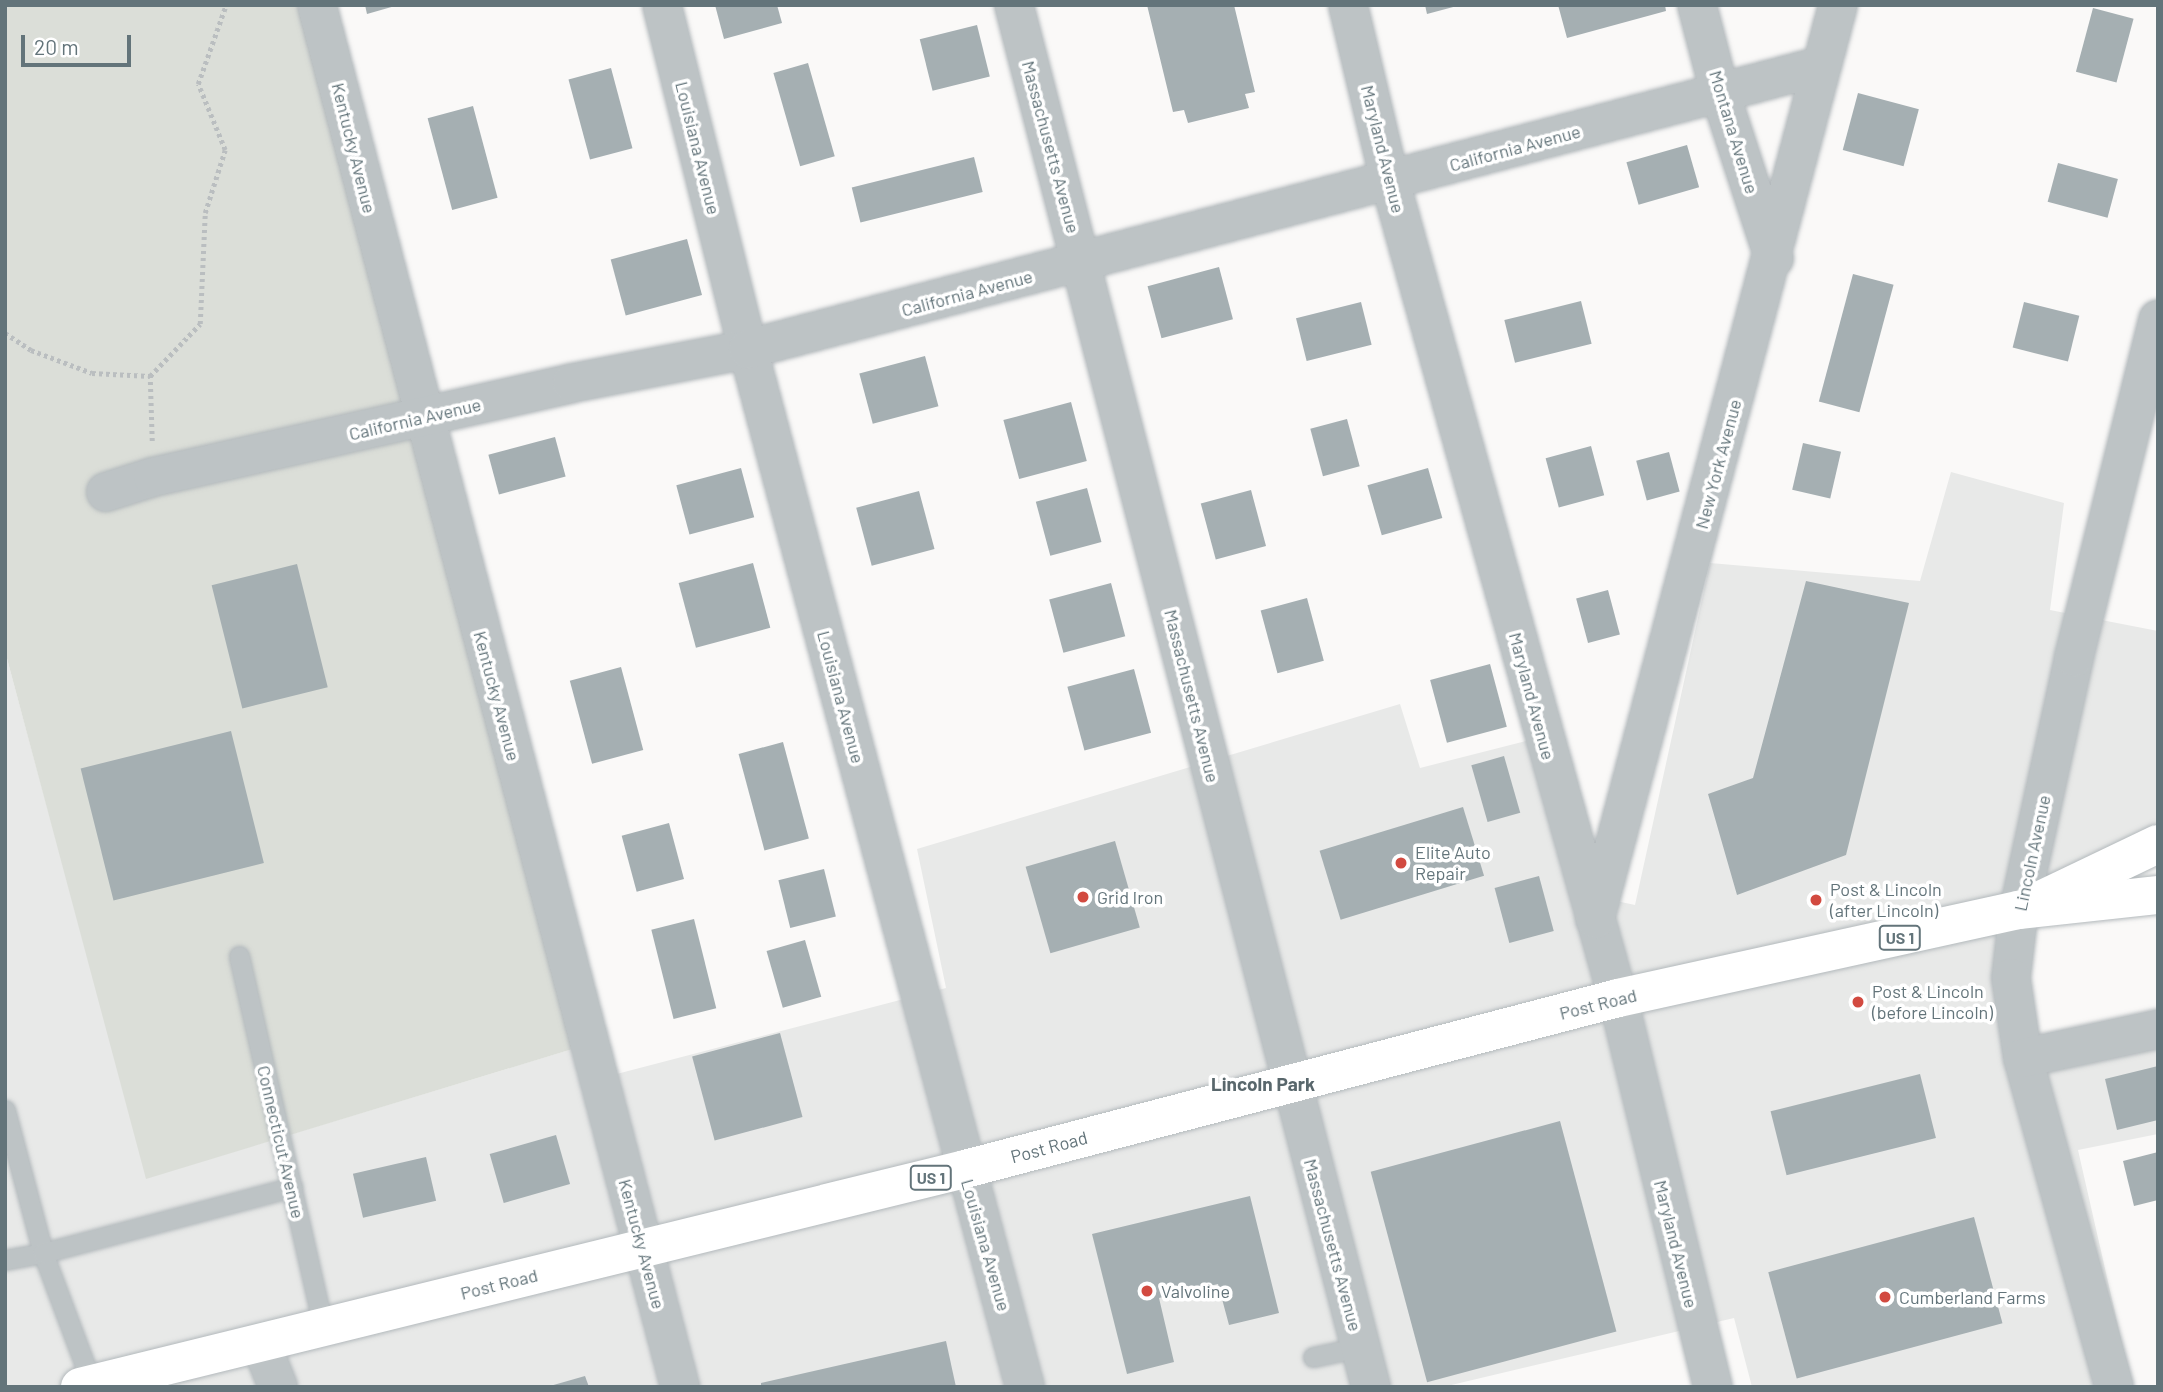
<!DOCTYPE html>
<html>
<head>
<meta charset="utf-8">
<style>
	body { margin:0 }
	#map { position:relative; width:2163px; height:1392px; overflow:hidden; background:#faf9f8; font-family:Barlow,sans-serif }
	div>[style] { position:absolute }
	.built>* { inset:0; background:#e8e9e8 }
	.green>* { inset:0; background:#dbded8 }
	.building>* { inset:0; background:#a5afb2; transform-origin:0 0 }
	.path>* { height:4.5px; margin-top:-2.25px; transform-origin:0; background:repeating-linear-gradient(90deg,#babec0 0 3.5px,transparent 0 7px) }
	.roads { filter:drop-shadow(0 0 2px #b3b9bc) drop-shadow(0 0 2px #b3b9bc) }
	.service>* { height:19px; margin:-9.5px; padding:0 9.5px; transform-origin:9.5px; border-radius:9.5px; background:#bdc3c5 }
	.minor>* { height:38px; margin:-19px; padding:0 19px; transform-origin:19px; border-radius:19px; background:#bdc3c5 }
	.tertiary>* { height:38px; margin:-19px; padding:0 19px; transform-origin:19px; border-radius:19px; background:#bdc3c5 }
	.primary>* { height:38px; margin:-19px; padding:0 19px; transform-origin:19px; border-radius:19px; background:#fff }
	.dots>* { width:19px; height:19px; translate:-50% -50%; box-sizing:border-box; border:4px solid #fff; border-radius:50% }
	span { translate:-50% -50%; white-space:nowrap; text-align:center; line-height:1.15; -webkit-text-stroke:7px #fff; paint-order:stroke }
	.shield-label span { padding:2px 5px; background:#fff; border:2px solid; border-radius:5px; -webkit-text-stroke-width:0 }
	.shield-label { font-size:16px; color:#63747a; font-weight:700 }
	.street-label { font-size:18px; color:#63747a }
	.poi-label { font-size:18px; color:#63747a }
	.left { translate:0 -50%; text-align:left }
	.neighbourhood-label { font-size:19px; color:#59676c; font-weight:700 }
	.frame { position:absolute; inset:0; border:7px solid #63747a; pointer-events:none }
	.scale { position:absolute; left:21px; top:35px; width:110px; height:32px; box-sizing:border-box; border:4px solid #63747a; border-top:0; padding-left:9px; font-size:21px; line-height:24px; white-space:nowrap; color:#63747a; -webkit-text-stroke:5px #fff; paint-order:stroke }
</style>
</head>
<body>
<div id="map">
	<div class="built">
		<div style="clip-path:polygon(1951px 472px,2064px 503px,2050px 610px,2158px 631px,2158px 862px,2000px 902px,2033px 1065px,2158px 1036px,2158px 1134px,2078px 1150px,2132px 1387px,2110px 1378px,2088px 1387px,1752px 1387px,1734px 1318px,1443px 1387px,5px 1387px,5px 651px,147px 1178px,602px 1040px,609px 1076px,946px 988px,917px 849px,1400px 704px,1420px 768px,1553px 734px,1598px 897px,1635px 905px,1710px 563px,1920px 581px)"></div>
	</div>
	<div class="green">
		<div style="clip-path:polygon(5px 5px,305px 5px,602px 1040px,146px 1179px,5px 651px)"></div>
	</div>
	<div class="building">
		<div style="clip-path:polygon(365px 5px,395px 5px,395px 6px,367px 14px)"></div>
		<div style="clip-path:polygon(715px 5px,777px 5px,782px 23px,724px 39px)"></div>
		<div style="clip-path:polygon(1147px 5px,1234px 5px,1255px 92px,1245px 94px,1249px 108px,1188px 123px,1184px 110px,1173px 112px)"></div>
		<div style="clip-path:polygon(1425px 5px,1457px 5px,1457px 6px,1427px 14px)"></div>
		<div style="clip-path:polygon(1558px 5px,1665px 5px,1666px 11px,1567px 38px)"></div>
		<div style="left:2093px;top:8px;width:42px;height:66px;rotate:15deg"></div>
		<div style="left:977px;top:25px;width:53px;height:59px;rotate:76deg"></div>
		<div style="left:808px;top:63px;width:97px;height:36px;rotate:74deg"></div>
		<div style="left:611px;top:68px;width:83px;height:44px;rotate:75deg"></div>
		<div style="left:1858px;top:93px;width:63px;height:59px;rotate:15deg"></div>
		<div style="left:473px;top:106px;width:95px;height:47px;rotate:75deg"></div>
		<div style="left:1687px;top:145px;width:44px;height:63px;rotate:74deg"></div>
		<div style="left:974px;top:157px;width:36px;height:126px;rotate:76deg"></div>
		<div style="left:2058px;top:163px;width:62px;height:40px;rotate:15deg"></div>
		<div style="left:687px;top:239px;width:58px;height:79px;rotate:75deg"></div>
		<div style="left:1219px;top:267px;width:54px;height:74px;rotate:75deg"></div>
		<div style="left:1853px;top:274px;width:42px;height:132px;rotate:15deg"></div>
		<div style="left:1581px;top:301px;width:44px;height:79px;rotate:76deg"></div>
		<div style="left:1361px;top:302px;width:44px;height:67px;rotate:76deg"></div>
		<div style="left:2024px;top:302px;width:57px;height:47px;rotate:14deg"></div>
		<div style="left:925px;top:356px;width:52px;height:68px;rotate:75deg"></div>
		<div style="left:1071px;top:402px;width:61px;height:70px;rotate:75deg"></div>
		<div style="left:1347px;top:419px;width:49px;height:38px;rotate:75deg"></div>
		<div style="left:555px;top:437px;width:41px;height:69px;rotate:75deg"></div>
		<div style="left:1803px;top:443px;width:39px;height:48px;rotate:13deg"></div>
		<div style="left:1591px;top:446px;width:51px;height:47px;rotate:75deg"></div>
		<div style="left:1669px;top:452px;width:41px;height:34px;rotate:75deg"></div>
		<div style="left:741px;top:468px;width:51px;height:67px;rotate:75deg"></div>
		<div style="left:1428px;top:468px;width:52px;height:63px;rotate:74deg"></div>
		<div style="left:1087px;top:488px;width:56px;height:53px;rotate:75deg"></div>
		<div style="left:1251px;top:490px;width:58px;height:52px;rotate:75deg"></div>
		<div style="left:919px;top:491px;width:60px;height:65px;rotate:75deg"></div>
		<div style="left:753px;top:563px;width:67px;height:77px;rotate:75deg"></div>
		<div style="left:297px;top:564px;width:127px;height:88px;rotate:76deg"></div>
		<div style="clip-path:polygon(1806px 581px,1909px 603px,1846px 855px,1737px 895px,1708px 794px,1753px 778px)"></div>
		<div style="left:1111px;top:583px;width:55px;height:64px;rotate:75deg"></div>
		<div style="left:1608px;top:590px;width:46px;height:33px;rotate:75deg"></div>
		<div style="left:1307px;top:598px;width:65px;height:48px;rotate:75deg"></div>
		<div style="left:1490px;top:664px;width:65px;height:62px;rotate:75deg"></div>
		<div style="left:621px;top:667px;width:86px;height:53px;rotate:75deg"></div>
		<div style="left:1134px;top:669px;width:66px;height:69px;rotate:75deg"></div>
		<div style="left:231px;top:731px;width:136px;height:155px;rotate:76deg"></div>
		<div style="left:783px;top:742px;width:100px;height:46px;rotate:75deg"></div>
		<div style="left:1504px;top:756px;width:59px;height:34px;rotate:74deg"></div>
		<div style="left:1463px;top:807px;width:72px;height:150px;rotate:73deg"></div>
		<div style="left:669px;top:823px;width:58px;height:49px;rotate:75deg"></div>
		<div style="left:1115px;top:841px;width:90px;height:93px;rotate:74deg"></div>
		<div style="left:824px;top:869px;width:49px;height:47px;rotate:76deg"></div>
		<div style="left:1539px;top:876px;width:57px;height:46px;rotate:75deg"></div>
		<div style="left:694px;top:919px;width:92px;height:44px;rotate:76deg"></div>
		<div style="left:805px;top:940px;width:59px;height:40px;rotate:74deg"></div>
		<div style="left:780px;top:1033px;width:87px;height:91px;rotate:75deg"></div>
		<div style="clip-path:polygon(2158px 1066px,2158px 1120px,2117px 1130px,2105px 1079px)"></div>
		<div style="left:1920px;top:1074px;width:66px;height:154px;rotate:76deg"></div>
		<div style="left:1560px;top:1121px;width:218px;height:196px;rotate:75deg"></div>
		<div style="left:556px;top:1135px;width:51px;height:69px;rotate:74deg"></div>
		<div style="clip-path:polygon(2158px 1152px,2158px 1200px,2134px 1206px,2123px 1161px)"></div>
		<div style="left:426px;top:1157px;width:45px;height:75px;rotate:77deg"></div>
		<div style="clip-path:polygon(1250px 1196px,1279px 1313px,1229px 1325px,1218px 1284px,1159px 1298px,1174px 1362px,1127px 1374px,1092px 1234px)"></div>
		<div style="left:1974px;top:1217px;width:110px;height:213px;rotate:75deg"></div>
		<div style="clip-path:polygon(946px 1341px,956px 1387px,761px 1387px,761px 1383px)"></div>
		<div style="clip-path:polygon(585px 1376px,589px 1387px,550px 1387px,550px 1386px)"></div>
	</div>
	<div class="path">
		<div style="left:5px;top:333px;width:31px;rotate:33deg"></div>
		<div style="left:31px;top:350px;width:65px;rotate:20.7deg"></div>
		<div style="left:92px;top:373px;width:58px;rotate:3deg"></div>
		<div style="left:152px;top:441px;width:65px;rotate:-91.8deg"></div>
		<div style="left:150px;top:376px;width:72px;rotate:-46.1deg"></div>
		<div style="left:200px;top:324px;width:111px;rotate:-87.4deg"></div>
		<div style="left:205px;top:213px;width:66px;rotate:-72.4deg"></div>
		<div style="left:225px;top:150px;width:71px;rotate:-112.2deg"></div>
		<div style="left:198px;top:84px;width:84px;rotate:-70.5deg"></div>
	</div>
	<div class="roads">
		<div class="service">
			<div style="left:239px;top:956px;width:383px;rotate:77.2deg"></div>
			<div style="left:5px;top:1110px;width:148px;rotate:75.1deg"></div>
			<div style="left:43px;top:1253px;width:39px;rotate:170deg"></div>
			<div style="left:1313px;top:1357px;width:48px;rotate:-12deg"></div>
			<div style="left:92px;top:1384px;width:140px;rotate:-110.5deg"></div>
			<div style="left:43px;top:1253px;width:258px;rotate:-14.8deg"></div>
		</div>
		<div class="minor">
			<div style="left:317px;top:5px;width:1429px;rotate:75.28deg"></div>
			<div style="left:662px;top:5px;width:355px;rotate:76deg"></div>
			<div style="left:748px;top:349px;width:1074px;rotate:75.06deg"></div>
			<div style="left:1014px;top:5px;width:1427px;rotate:75.52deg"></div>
			<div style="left:1348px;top:5px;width:181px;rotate:76.6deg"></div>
			<div style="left:1390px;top:181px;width:848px;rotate:74.41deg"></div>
			<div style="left:1618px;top:998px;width:400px;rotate:76.3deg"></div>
			<div style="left:1697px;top:5px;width:91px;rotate:75.4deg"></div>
			<div style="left:1720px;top:93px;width:174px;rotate:71.9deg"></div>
			<div style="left:106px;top:492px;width:49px;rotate:-17.7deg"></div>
			<div style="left:153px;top:477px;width:429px;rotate:-12.6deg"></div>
			<div style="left:572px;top:383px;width:179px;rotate:-10.9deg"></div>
			<div style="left:748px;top:349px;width:1110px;rotate:-14.78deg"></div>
			<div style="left:2019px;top:910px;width:68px;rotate:96.7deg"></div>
			<div style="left:2011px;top:978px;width:81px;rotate:81.5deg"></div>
			<div style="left:2023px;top:1058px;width:341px;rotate:74.5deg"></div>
			<div style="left:1595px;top:919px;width:946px;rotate:-75.11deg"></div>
			<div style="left:2023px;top:1058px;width:138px;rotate:-12.1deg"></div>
			<div style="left:261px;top:1344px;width:46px;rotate:68.4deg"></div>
		</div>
		<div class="tertiary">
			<div style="left:2019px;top:910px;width:259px;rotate:-77.7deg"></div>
			<div style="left:2074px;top:657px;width:348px;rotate:-76deg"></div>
		</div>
		<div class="primary">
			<div style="left:2043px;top:899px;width:127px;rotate:-25.6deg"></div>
			<div style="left:80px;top:1387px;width:911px;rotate:-13.84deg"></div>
			<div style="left:965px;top:1169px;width:675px;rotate:-14.67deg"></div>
			<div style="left:1618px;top:998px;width:411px;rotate:-12.4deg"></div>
			<div style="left:2019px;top:910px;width:140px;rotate:-6.2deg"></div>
		</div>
	</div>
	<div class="dots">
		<div style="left:1401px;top:863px;background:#d24a40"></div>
		<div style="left:1083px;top:897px;background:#d24a40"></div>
		<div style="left:1816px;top:900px;background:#d24a40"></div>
		<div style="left:1858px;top:1002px;background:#d24a40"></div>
		<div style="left:1147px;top:1291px;background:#d24a40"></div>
		<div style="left:1885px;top:1297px;background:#d24a40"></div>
	</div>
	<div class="shield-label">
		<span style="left:1900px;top:938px">US 1</span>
		<span style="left:931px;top:1178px">US 1</span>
	</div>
	<div class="street-label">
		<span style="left:1734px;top:132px;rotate:73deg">Montana Avenue</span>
		<span style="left:1051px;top:147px;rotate:75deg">Massachusetts Avenue</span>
		<span style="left:354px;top:148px;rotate:76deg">Kentucky Avenue</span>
		<span style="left:698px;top:148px;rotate:76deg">Louisiana Avenue</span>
		<span style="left:1515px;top:148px;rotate:-15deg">California Avenue</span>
		<span style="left:1383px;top:149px;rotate:76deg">Maryland Avenue</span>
		<span style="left:967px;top:293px;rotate:-15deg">California Avenue</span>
		<span style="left:415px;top:419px;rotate:-13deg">California Avenue</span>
		<span style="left:1718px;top:464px;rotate:-75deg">New York Avenue</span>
		<span style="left:497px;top:696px;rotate:75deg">Kentucky Avenue</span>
		<span style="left:1192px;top:696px;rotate:76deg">Massachusetts Avenue</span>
		<span style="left:1532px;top:696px;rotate:75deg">Maryland Avenue</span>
		<span style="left:841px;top:697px;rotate:75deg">Louisiana Avenue</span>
		<span style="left:2032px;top:853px;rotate:-78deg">Lincoln Avenue</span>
		<span style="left:1598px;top:1004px;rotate:-14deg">Post Road</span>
		<span style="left:281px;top:1142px;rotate:77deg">Connecticut Avenue</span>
		<span style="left:1049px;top:1147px;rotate:-15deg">Post Road</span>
		<span style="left:642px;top:1244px;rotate:75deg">Kentucky Avenue</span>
		<span style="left:1676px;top:1244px;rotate:76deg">Maryland Avenue</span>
		<span style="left:986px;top:1245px;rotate:74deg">Louisiana Avenue</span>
		<span style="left:1333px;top:1245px;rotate:75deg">Massachusetts Avenue</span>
		<span style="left:499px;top:1284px;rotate:-14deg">Post Road</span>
	</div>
	<div class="poi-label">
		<span class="left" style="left:1415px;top:863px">Elite Auto<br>Repair</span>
		<span class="left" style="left:1830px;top:900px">Post &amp; Lincoln<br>(after Lincoln)</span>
		<span class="left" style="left:1097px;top:897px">Grid Iron</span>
		<span class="left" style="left:1872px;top:1002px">Post &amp; Lincoln<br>(before Lincoln)</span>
		<span class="left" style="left:1161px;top:1291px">Valvoline</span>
		<span class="left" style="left:1899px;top:1297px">Cumberland Farms</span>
	</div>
	<div class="neighbourhood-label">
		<span style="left:1263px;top:1084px">Lincoln Park</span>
	</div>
	<div class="frame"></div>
	<div class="scale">20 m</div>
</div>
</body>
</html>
